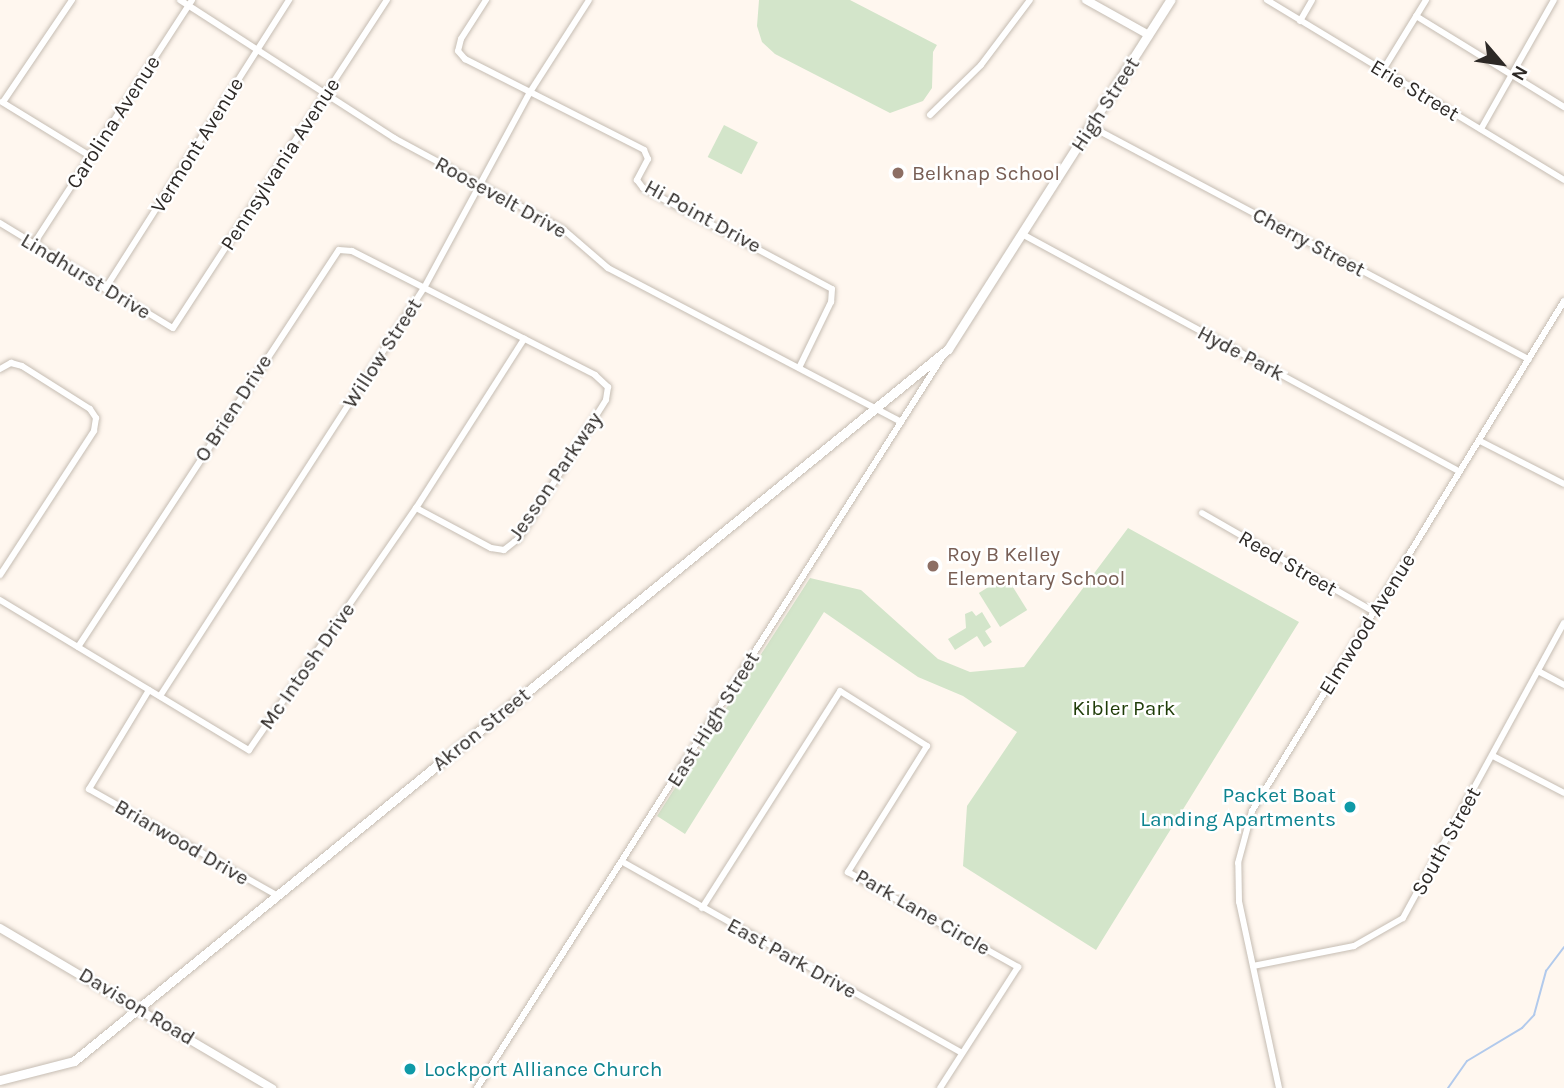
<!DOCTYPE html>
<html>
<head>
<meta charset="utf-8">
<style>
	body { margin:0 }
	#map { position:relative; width:1564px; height:1088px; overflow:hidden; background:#fff7ef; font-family:Karla,sans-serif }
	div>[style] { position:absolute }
	.green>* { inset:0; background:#d3e5ca; transform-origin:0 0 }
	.stream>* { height:2px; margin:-1px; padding:0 1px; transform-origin:1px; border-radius:1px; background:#b2caec }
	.roads { filter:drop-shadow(0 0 2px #c6bdb3) drop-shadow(0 0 2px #c6bdb3) }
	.minor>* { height:6px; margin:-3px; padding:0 3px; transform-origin:3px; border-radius:3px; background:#fff }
	.tertiary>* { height:8px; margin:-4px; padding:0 4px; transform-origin:4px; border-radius:4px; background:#fff }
	.secondary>* { height:9px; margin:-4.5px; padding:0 4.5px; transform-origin:4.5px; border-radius:4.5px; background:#fff }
	.dots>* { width:19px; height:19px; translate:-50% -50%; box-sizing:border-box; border:4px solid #fff; border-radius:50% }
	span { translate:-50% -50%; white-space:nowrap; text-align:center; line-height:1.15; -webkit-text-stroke:5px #fff; paint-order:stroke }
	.street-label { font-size:21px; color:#2d2926 }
	.education-label { font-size:21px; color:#785e54 }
	.left { translate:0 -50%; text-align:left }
	.park-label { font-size:21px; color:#1f3c08 }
	.culture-label { font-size:21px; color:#0d838f }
	.right { translate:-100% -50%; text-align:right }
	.north { position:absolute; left:1466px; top:28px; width:70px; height:70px; -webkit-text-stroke:5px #fff; paint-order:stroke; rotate:119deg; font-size:19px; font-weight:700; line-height:28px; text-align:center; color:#2d2926 }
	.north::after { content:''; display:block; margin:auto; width:24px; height:32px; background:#2d2926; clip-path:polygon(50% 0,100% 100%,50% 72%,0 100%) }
</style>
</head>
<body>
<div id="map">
	<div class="green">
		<div style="clip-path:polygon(759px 0,850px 0,937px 45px,933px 52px,932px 88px,923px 101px,890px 113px,775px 54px,762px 42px,757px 26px)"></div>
		<div style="left:724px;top:125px;width:38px;height:36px;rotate:27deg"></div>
		<div style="clip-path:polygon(1128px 528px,1299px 622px,1096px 950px,963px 866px,967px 806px,1017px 732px,963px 696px,918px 677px,824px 612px,685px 834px,657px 816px,810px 578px,861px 590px,938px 659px,970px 672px,1024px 667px)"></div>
		<div style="left:1006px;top:576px;width:40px;height:32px;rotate:58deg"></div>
		<div style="clip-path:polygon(972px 611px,976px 616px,982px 612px,991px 627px,985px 631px,992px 642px,984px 647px,977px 636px,955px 650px,948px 639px,966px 628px,965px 614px)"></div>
	</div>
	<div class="stream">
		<div style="left:1448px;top:1088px;width:33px;rotate:-55deg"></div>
		<div style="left:1467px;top:1061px;width:64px;rotate:-31deg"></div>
		<div style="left:1522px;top:1028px;width:18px;rotate:-47deg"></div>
		<div style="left:1534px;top:1015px;width:46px;rotate:-74.7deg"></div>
		<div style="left:1546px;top:971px;width:30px;rotate:-53deg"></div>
	</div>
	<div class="roads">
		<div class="minor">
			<div style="left:180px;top:0;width:255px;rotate:32.8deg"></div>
			<div style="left:394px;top:138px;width:193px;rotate:28.4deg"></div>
			<div style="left:564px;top:230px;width:58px;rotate:40.8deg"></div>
			<div style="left:608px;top:268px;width:331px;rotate:27.7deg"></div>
			<div style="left:486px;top:0;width:46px;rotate:122.7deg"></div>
			<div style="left:461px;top:39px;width:12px;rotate:104deg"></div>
			<div style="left:458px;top:51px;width:11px;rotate:49deg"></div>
			<div style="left:465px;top:59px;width:201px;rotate:26.9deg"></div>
			<div style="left:644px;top:150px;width:10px;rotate:66deg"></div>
			<div style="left:648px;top:159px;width:24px;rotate:118deg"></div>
			<div style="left:637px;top:180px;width:10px;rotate:53deg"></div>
			<div style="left:643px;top:188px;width:214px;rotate:28.1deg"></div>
			<div style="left:832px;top:289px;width:13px;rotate:94deg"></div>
			<div style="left:831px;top:302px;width:73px;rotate:115.9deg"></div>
			<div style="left:1267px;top:0;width:347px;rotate:31.2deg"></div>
			<div style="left:1416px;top:16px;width:174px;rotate:31.6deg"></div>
			<div style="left:1300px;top:21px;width:24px;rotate:-60deg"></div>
			<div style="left:1383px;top:70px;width:82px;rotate:-58.4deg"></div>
			<div style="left:2px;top:102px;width:103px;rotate:31.5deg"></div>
			<div style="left:3px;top:102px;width:123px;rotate:-55.9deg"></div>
			<div style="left:930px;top:115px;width:71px;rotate:-44.4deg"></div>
			<div style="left:981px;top:65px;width:81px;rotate:-53deg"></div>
			<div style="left:1090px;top:126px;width:497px;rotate:28deg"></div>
			<div style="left:1481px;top:129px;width:148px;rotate:-60.5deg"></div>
			<div style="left:0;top:223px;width:202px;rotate:31.3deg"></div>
			<div style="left:173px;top:328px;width:392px;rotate:-56.9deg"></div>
			<div style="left:1022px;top:234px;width:498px;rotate:28.5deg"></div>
			<div style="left:33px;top:245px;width:292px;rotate:-57deg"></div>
			<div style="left:105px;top:289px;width:343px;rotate:-57.5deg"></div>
			<div style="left:0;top:369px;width:13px;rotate:-29deg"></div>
			<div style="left:11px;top:363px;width:11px;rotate:15deg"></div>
			<div style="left:22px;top:366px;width:80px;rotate:32.3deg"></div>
			<div style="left:90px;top:409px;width:11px;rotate:56deg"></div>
			<div style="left:96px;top:418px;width:13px;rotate:99deg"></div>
			<div style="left:94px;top:431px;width:172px;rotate:123.1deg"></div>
			<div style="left:1480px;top:441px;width:94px;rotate:27.1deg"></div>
			<div style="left:1202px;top:513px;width:198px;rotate:29.9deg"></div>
			<div style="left:0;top:600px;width:291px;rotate:31.1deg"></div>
			<div style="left:249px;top:750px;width:294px;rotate:-55.4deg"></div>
			<div style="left:416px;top:508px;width:201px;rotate:-57.4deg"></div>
			<div style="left:78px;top:647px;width:475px;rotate:-56.7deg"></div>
			<div style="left:339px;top:250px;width:13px;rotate:4deg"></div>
			<div style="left:352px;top:251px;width:273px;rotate:27deg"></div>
			<div style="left:595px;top:375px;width:18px;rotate:43deg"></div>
			<div style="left:608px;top:387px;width:13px;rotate:99deg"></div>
			<div style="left:606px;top:400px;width:165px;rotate:122.3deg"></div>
			<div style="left:518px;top:539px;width:18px;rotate:142deg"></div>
			<div style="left:504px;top:550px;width:13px;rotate:-171deg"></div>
			<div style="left:491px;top:548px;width:85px;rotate:-151.9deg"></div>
			<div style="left:1538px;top:671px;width:30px;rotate:28deg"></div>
			<div style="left:149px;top:690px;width:116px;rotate:121.2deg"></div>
			<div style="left:89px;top:789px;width:215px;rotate:29.5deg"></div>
			<div style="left:160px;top:696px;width:486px;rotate:-57.1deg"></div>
			<div style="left:424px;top:288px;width:223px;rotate:-61.6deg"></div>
			<div style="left:530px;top:92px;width:109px;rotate:-57.3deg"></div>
			<div style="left:1493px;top:756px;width:80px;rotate:27.5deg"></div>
			<div style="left:623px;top:862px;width:389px;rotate:29.4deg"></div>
			<div style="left:702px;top:908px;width:257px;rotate:-57.5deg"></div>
			<div style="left:840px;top:691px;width:103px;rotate:32.3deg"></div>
			<div style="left:927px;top:746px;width:149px;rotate:122.1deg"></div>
			<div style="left:848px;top:872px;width:195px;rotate:29.2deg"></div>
			<div style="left:1018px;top:967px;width:144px;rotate:122.8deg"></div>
			<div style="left:1253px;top:966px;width:103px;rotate:-11.2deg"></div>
			<div style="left:1354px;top:946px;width:56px;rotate:-29.7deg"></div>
			<div style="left:1403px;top:918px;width:336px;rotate:-61.4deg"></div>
			<div style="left:477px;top:1088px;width:868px;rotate:-57.52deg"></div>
			<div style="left:1279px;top:1088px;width:190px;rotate:-102.1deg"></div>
			<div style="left:1239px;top:902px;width:39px;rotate:-91deg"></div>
			<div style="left:1238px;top:863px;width:54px;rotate:-74.9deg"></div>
			<div style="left:1252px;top:811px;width:598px;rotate:-58.54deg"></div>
		</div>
		<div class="tertiary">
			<div style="left:1086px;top:0;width:72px;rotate:29.1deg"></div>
			<div style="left:0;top:928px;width:316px;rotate:30.5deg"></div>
		</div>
		<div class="secondary">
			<div style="left:0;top:1080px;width:76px;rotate:-14.4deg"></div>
			<div style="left:74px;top:1061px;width:1127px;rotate:-39.17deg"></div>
			<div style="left:948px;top:349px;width:414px;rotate:-57.5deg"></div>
		</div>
	</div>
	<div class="dots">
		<div style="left:898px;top:173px;background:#8d6e63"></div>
		<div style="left:933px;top:566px;background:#8d6e63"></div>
		<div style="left:1350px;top:807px;background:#0f9aa8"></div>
		<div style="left:410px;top:1069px;background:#0f9aa8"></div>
	</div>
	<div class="street-label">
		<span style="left:1415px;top:90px;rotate:31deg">Erie Street</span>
		<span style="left:1105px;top:104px;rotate:-57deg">High Street</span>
		<span style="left:113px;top:122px;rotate:-57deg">Carolina Avenue</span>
		<span style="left:197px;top:145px;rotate:-58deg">Vermont Avenue</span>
		<span style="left:280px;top:164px;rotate:-57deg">Pennsylvania Avenue</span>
		<span style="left:501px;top:197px;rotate:29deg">Roosevelt Drive</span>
		<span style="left:703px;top:216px;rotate:29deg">Hi Point Drive</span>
		<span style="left:1309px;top:242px;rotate:28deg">Cherry Street</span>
		<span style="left:86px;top:276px;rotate:31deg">Lindhurst Drive</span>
		<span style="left:382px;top:353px;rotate:-57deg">Willow Street</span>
		<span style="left:1241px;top:353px;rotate:28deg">Hyde Park</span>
		<span style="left:233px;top:408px;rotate:-57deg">O Brien Drive</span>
		<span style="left:555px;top:476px;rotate:-56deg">Jesson Parkway</span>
		<span style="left:1288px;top:563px;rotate:30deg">Reed Street</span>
		<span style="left:1367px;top:624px;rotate:-58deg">Elmwood Avenue</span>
		<span style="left:307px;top:666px;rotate:-55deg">Mc Intosh Drive</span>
		<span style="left:713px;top:719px;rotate:-58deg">East High Street</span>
		<span style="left:481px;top:729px;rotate:-39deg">Akron Street</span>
		<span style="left:1446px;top:841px;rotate:-61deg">South Street</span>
		<span style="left:182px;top:842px;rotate:30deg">Briarwood Drive</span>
		<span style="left:923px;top:912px;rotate:30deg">Park Lane Circle</span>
		<span style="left:792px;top:958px;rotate:29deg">East Park Drive</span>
		<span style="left:137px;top:1006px;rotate:31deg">Davison Road</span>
	</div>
	<div class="education-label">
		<span class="left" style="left:912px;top:173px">Belknap School</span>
		<span class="left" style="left:947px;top:566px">Roy B Kelley<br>Elementary School</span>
	</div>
	<div class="park-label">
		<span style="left:1124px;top:708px">Kibler Park</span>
	</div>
	<div class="culture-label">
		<span class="right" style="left:1336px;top:807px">Packet Boat<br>Landing Apartments</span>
		<span class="left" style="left:424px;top:1069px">Lockport Alliance Church</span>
	</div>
	<div class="north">N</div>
</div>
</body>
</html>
